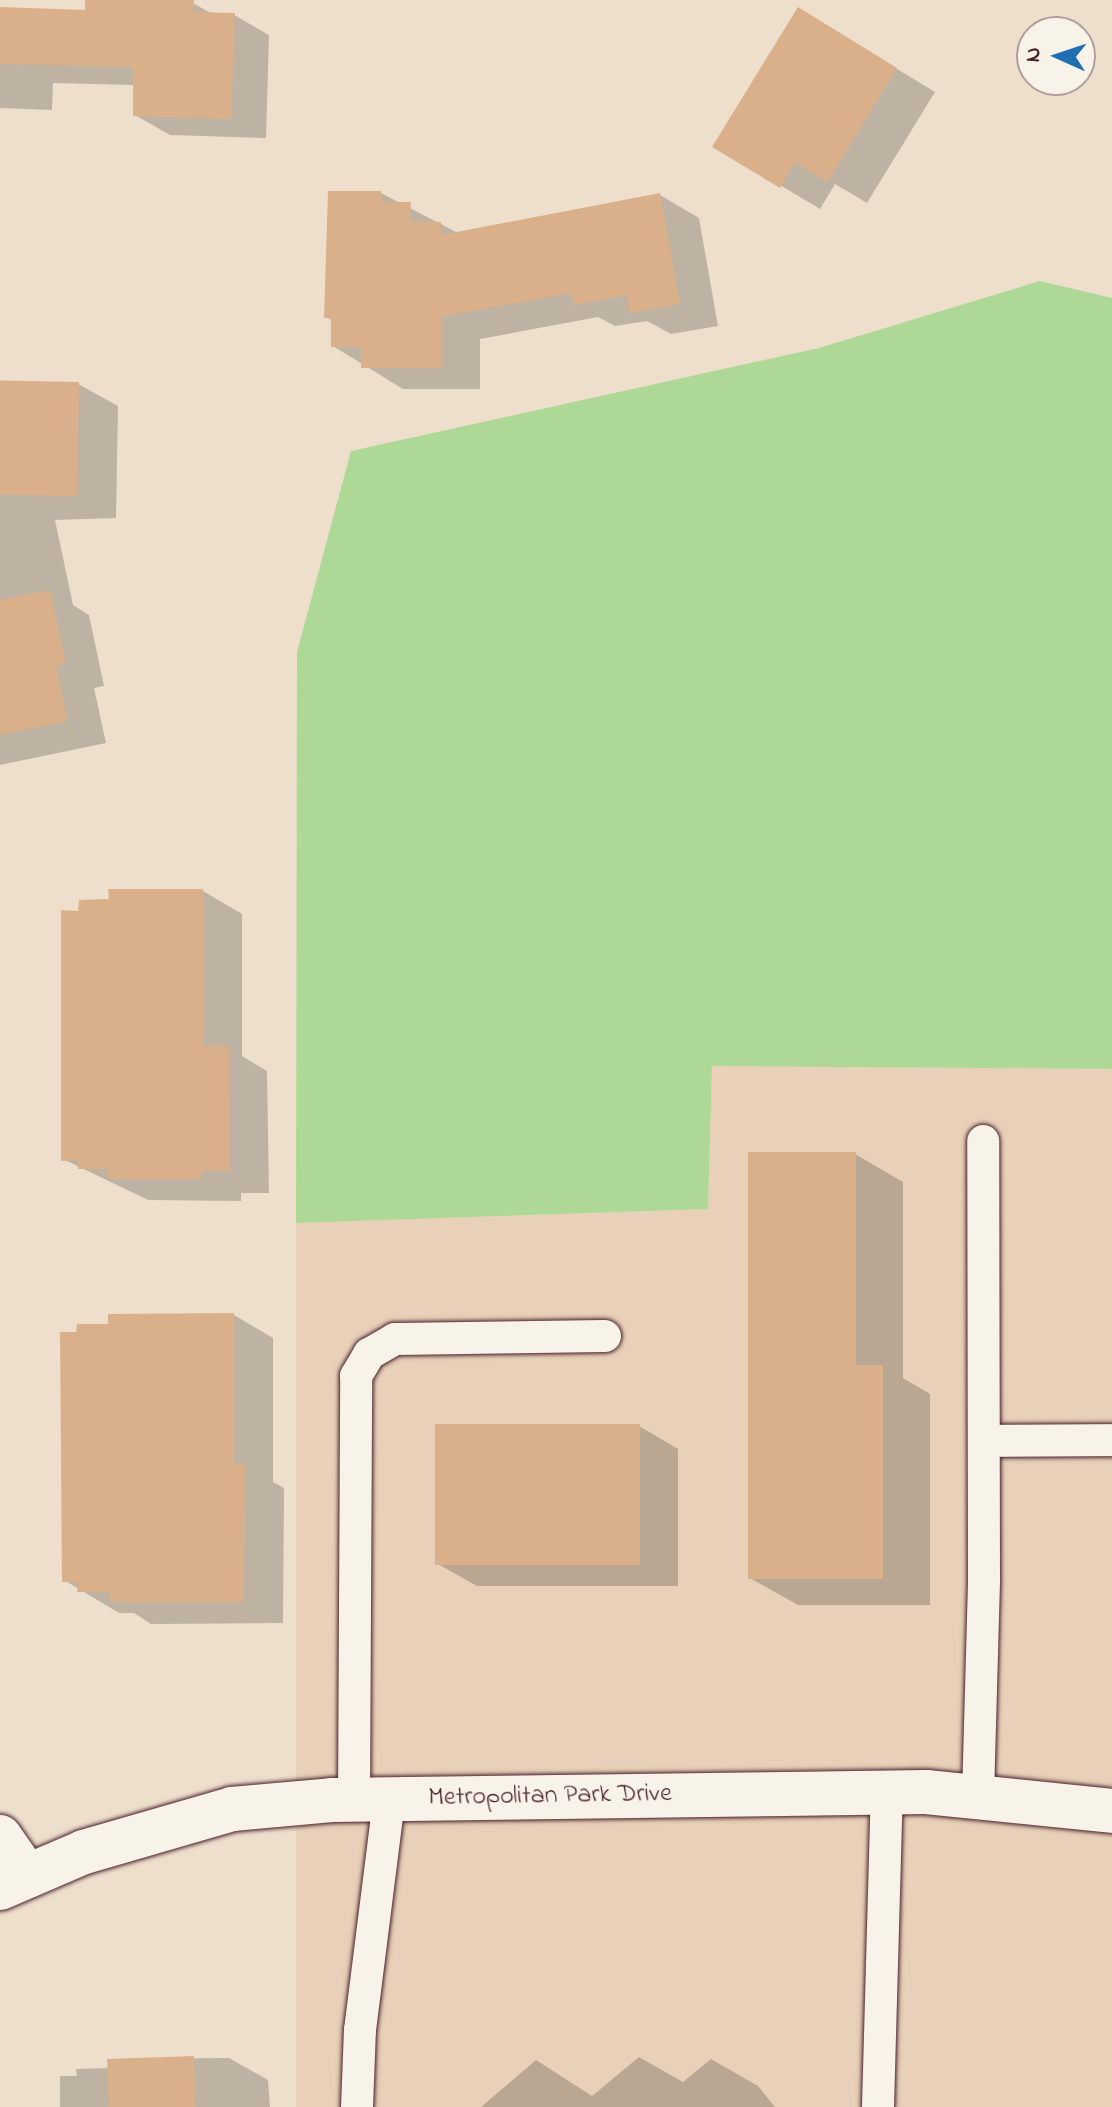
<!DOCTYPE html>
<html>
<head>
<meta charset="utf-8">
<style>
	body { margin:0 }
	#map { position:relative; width:1112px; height:2107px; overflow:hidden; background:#eedfcc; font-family:"Indie Flower",sans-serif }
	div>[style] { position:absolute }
	.built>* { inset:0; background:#e8d1b8 }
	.green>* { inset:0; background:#aed895 }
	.shadow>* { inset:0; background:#0003 }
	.building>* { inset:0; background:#dab08b; transform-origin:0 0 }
	.roads { filter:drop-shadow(0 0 2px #4a1f2b) drop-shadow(0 0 2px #4a1f2b) }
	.lane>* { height:32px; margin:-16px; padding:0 16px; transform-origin:16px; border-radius:16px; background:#f7f3e8 }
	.street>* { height:44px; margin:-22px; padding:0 22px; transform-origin:22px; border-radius:22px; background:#f7f3e8 }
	span { translate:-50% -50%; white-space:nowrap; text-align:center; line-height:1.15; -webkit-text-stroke:6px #f7f3e8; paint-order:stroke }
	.street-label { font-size:26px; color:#4a1f2b }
	.north { position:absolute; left:1016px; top:16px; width:80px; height:80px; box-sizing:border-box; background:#f7f3e8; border:2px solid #b29e9c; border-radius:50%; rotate:273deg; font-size:22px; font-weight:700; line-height:32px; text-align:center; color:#4a1f2b }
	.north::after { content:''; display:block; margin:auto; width:28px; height:36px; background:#1f6fb2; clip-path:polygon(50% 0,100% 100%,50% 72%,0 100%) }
</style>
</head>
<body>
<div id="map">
	<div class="built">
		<div style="clip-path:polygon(712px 1066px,1112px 1069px,1112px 2107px,296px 2107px,296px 1223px,708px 1209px)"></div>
	</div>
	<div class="green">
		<div style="clip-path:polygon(1040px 281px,1112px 298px,1112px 1069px,712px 1066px,708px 1209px,296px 1223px,297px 652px,351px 451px,819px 348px)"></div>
	</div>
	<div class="shadow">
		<div style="clip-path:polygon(87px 0,193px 3px,214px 15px,234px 15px,269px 35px,266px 138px,170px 135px,135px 115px,135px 85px,53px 83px,52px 110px,0 108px,0 9px,87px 12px)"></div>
		<div style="clip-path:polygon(838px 33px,935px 92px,867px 203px,835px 184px,820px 209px,715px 146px)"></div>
		<div style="clip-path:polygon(381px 193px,458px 233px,660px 195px,699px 218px,718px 326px,671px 334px,647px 321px,615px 326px,598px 317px,480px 339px,480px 389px,403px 389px,333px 346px,333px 321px,326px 317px)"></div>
		<div style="clip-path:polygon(78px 384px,118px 406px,116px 518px,55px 520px,73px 605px,89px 615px,104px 686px,94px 688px,106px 743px,0 765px,0 386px)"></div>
		<div style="clip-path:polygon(203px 891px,242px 914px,242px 1056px,267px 1071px,269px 1193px,241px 1193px,241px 1201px,148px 1200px,63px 1159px,80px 913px)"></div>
		<div style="clip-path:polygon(855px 1154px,903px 1182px,903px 1378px,930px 1394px,930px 1605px,798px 1605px,750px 1578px)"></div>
		<div style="clip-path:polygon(234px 1315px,273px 1338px,273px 1482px,284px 1488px,283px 1623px,151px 1624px,134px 1613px,119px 1613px,64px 1580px,78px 1334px,110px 1326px)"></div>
		<div style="clip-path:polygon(639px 1426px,678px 1449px,678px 1586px,477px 1586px,438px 1564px)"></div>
		<div style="clip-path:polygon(639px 2057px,683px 2082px,711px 2059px,758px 2086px,775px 2107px,481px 2107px,536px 2060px,592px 2096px)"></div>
		<div style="clip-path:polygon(229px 2058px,268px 2080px,270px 2107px,60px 2107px,60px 2076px,77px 2076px,76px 2069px,110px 2068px,110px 2059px)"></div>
	</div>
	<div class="building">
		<div style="clip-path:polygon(85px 0,194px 0,193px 12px,235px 13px,231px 119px,133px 116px,133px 67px,0 64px,0 7px,85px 10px)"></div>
		<div style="clip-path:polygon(798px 7px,897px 68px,827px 182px,795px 162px,780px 188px,712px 147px)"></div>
		<div style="clip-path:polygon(328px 191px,381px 191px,382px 202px,411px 202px,410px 221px,441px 222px,441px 235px,660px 193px,680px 304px,629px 313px,627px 295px,574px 305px,571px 293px,441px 317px,441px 368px,361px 368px,361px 347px,331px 347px,331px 318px,324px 318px)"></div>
		<div style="left:79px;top:382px;width:114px;height:79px;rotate:91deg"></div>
		<div style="clip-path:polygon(50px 590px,66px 664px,56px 666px,68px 721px,0 735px,0 600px)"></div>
		<div style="clip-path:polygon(108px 889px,203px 889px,203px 1046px,229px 1046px,230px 1171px,202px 1171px,202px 1179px,107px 1179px,107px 1169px,78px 1169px,78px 1160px,61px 1161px,61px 910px,78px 911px,79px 900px,109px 899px)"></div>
		<div style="clip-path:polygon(748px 1152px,856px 1152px,856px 1365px,883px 1365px,883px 1579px,748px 1579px)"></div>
		<div style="clip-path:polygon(234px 1313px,234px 1464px,245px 1464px,244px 1602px,110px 1602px,109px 1592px,77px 1592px,78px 1582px,62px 1582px,60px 1332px,76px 1332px,77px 1324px,108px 1324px,108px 1314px)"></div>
		<div style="left:435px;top:1424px;width:205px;height:141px"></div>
		<div style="left:194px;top:2056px;width:51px;height:87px;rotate:88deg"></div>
	</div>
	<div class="roads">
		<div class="lane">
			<div style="left:984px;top:1441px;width:128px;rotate:-0.4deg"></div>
			<div style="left:978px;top:1797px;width:217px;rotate:-88.4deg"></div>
			<div style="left:984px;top:1580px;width:439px;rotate:-90.1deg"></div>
			<div style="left:354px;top:1800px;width:424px;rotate:-89.7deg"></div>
			<div style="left:356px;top:1376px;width:26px;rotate:-59deg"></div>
			<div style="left:369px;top:1354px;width:30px;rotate:-30deg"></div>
			<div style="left:395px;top:1339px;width:210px;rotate:-0.8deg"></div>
			<div style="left:357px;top:2107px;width:77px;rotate:-87.8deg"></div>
			<div style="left:360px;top:2030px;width:232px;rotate:-82.8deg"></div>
			<div style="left:878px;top:2107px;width:314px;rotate:-88.4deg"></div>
		</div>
		<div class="street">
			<div style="left:0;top:1837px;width:47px;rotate:55.3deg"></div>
			<div style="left:0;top:1888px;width:91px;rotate:-23.2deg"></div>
			<div style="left:84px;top:1852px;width:154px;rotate:-16.2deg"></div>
			<div style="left:232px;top:1809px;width:100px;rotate:-5.1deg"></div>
			<div style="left:332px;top:1800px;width:594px;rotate:-0.77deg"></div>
			<div style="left:926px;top:1792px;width:187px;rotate:5.8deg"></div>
		</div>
	</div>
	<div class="street-label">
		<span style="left:550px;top:1797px;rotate:-1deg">Metropolitan Park Drive</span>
	</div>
	<div class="north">N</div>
</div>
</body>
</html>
